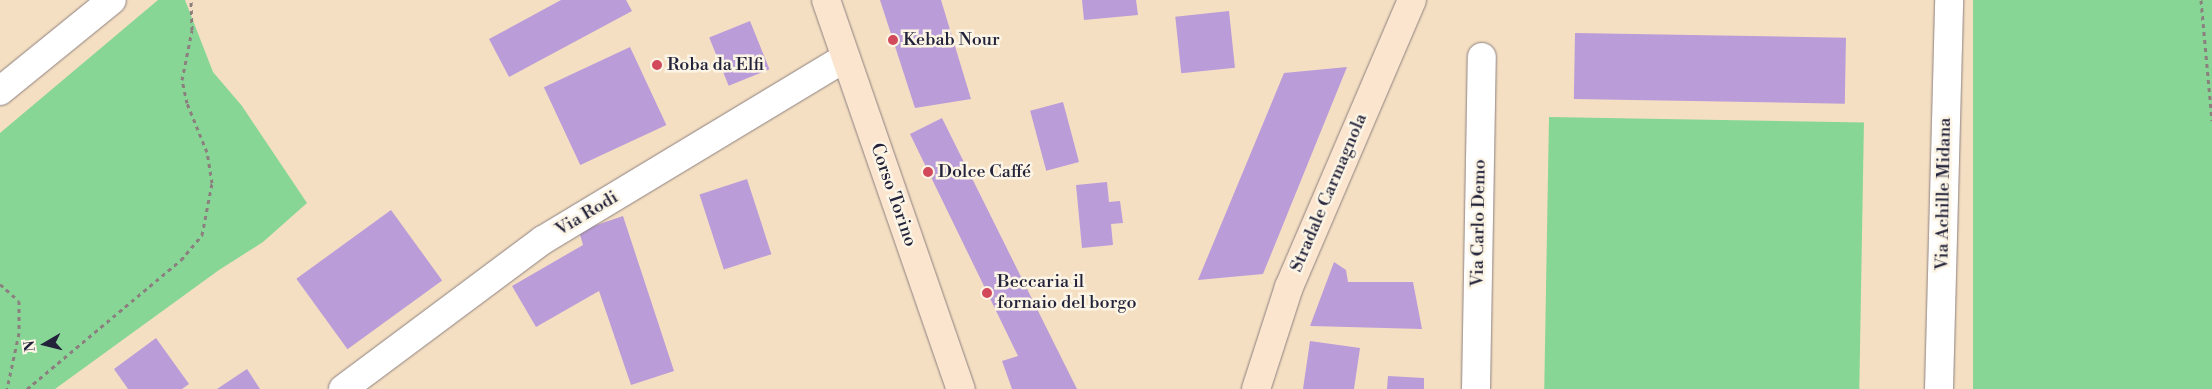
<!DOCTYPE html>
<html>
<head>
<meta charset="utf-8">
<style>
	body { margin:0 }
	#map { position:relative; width:2212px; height:389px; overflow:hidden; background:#f5dfc3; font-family:"Libre Bodoni",serif }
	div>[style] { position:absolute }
	.green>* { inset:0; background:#87d696; transform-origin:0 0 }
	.building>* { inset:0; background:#ba9cd9; transform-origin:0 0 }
	.path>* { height:3px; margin-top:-1.5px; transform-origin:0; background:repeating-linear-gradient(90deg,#8c807f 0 4px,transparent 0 8px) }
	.roads { filter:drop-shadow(0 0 1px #8c807f) drop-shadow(0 0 1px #8c807f) }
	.minor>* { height:28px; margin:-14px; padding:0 14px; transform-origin:14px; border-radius:14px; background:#fff }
	.secondary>* { height:28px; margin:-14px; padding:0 14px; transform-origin:14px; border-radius:14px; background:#fbe5cf }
	.dots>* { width:14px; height:14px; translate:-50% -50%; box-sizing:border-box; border:2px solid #fcf5e5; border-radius:50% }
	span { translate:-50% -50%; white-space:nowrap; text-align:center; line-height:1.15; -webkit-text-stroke:5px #fcf5e5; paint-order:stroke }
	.poi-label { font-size:18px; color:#22223b }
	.left { translate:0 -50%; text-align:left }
	.street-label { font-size:18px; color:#22223b }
	.north { position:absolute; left:20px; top:319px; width:50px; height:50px; -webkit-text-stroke:4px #fcf5e5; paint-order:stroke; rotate:262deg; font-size:14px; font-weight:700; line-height:20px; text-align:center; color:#22223b }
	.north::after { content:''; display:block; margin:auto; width:18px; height:22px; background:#22223b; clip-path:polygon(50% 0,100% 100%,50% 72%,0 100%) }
</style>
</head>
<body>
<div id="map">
	<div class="green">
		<div style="clip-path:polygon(158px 0,185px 0,213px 72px,242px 106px,307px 203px,263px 242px,219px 270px,55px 389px,0 389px,0 133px)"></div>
		<div style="left:1973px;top:0;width:239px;height:389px"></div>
		<div style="left:1549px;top:117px;width:315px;height:272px;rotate:1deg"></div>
	</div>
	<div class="building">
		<div style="clip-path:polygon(561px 0,626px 0,632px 11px,509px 77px,489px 39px)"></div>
		<div style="clip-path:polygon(880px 0,941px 0,971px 99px,915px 108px)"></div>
		<div style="clip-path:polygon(1082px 0,1136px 0,1138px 15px,1084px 20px)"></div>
		<div style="left:1229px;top:11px;width:57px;height:54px;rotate:84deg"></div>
		<div style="left:750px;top:21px;width:52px;height:44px;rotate:68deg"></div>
		<div style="left:1575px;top:33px;width:271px;height:66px;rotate:1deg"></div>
		<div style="left:630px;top:47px;width:86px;height:95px;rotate:65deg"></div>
		<div style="clip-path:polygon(1347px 67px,1263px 274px,1198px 280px,1284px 73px)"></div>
		<div style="left:1063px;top:102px;width:62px;height:34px;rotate:75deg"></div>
		<div style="clip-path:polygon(942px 118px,1051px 337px,1077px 389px,1012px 389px,1002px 361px,1018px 356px,910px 134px)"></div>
		<div style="left:747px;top:179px;width:79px;height:50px;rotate:72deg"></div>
		<div style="clip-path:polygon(1107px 182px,1109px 202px,1120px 201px,1123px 223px,1111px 224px,1113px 245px,1082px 248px,1076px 185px)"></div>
		<div style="left:391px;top:210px;width:87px;height:117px;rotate:54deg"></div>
		<div style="clip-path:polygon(623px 216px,674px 371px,631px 385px,599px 291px,536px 327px,512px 286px,583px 245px,579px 231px)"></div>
		<div style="clip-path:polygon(1334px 262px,1346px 270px,1348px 282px,1413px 282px,1422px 329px,1310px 326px)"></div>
		<div style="clip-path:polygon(156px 338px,189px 384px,182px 389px,128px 389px,114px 369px)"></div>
		<div style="clip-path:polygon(1310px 341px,1360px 348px,1354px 389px,1303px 389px)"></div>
		<div style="clip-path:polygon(247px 369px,260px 389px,217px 389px)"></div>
		<div style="clip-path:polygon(1388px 376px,1424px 378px,1424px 389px,1387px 389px)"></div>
	</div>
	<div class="path">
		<div style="left:2201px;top:0;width:121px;rotate:84.8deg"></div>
		<div style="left:0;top:284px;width:25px;rotate:42deg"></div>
		<div style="left:19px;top:301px;width:32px;rotate:90deg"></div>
		<div style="left:19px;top:333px;width:57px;rotate:102.1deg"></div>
		<div style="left:27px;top:389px;width:201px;rotate:-40deg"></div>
		<div style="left:181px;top:260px;width:33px;rotate:-50deg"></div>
		<div style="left:202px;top:235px;width:53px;rotate:-79.1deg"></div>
		<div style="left:212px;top:183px;width:31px;rotate:-99deg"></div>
		<div style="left:207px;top:152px;width:53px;rotate:-112.2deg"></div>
		<div style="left:187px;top:103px;width:24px;rotate:-102deg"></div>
		<div style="left:182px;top:80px;width:51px;rotate:-78.7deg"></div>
		<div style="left:192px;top:30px;width:30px;rotate:-92deg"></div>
	</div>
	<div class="roads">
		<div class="minor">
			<div style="left:0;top:91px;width:144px;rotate:-39.1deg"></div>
			<div style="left:343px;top:389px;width:249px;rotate:-36.7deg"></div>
			<div style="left:543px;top:240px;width:353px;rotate:-31.1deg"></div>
			<div style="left:1476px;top:389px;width:332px;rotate:-89deg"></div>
			<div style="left:1939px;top:389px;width:389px;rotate:-88.5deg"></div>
		</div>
		<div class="secondary">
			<div style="left:826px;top:0;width:412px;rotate:70.9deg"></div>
			<div style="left:1256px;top:389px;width:107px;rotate:-72.1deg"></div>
			<div style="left:1289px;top:287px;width:312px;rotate:-66.8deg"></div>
		</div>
	</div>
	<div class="dots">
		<div style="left:893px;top:40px;background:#d1495b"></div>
		<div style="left:657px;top:65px;background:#d1495b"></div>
		<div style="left:928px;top:172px;background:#d1495b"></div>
		<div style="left:987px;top:293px;background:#d1495b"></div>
	</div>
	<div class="poi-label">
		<span class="left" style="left:903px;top:40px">Kebab Nour</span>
		<span class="left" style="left:667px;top:65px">Roba da Elfi</span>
		<span class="left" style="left:938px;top:172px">Dolce Caffé</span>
		<span class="left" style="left:997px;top:293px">Beccaria il<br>fornaio del borgo</span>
	</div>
	<div class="street-label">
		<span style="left:1329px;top:193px;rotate:-67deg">Stradale Carmagnola</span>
		<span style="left:1944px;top:194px;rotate:-89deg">Via Achille Midana</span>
		<span style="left:893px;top:195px;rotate:71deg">Corso Torino</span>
		<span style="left:587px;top:214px;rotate:-31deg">Via Rodi</span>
		<span style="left:1479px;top:223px;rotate:-89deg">Via Carlo Demo</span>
	</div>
	<div class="north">N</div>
</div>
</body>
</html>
